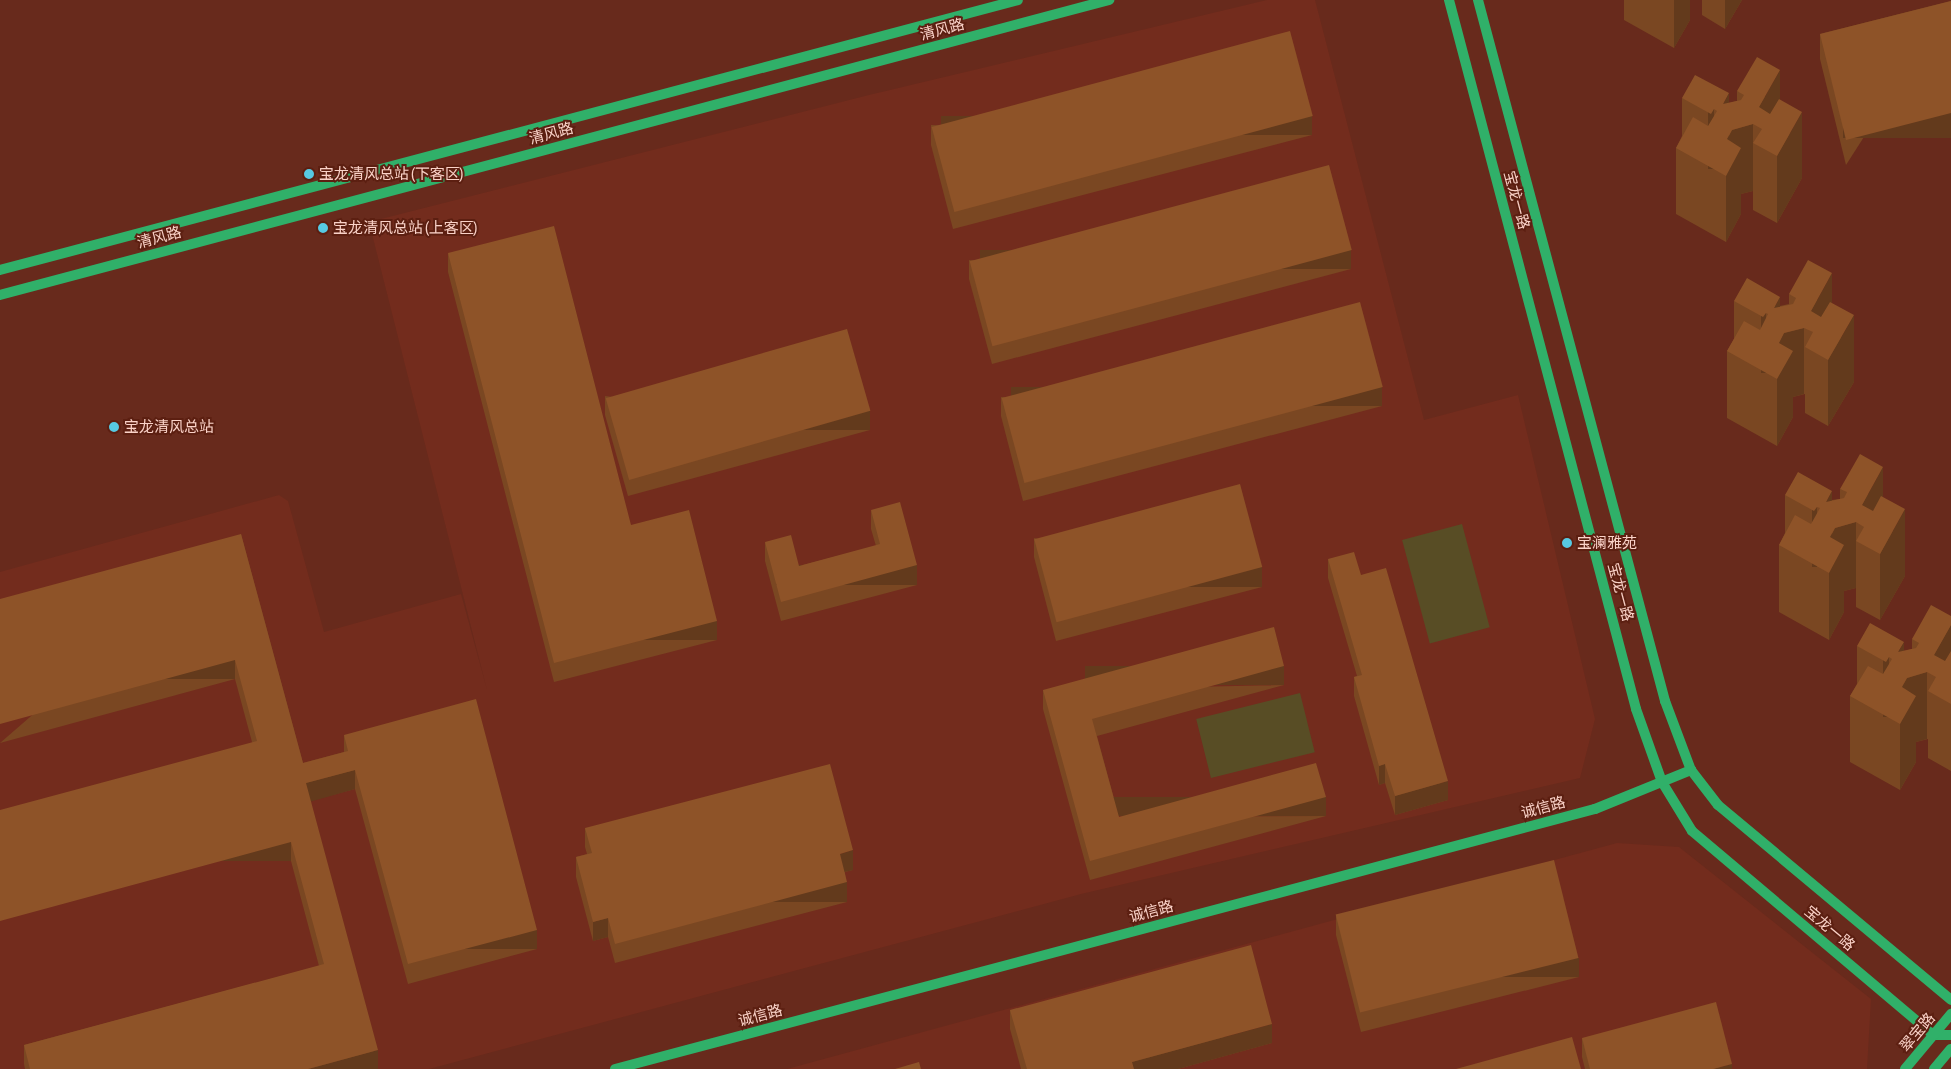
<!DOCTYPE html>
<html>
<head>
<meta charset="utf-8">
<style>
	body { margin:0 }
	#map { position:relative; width:1951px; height:1069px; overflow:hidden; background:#682a1c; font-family:"Asap Condensed","Noto Sans SC",sans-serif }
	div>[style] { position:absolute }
	.built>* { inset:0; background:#732c1d }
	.green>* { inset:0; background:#584d25; transform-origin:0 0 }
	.secondary>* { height:10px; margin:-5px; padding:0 5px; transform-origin:5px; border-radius:5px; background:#30b069 }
	.wall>* { inset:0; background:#7a4722 }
	.shaded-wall>* { inset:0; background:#633a1c; transform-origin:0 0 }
	.building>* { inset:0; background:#8e5328; transform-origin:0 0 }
	.dots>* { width:14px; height:14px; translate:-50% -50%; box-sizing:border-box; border:2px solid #5c1f11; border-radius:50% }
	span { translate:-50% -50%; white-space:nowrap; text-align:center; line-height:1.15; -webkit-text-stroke:4px #5c1f11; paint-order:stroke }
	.street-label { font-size:15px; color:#fad2c8 }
	.poi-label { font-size:15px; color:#fad2c8 }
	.left { translate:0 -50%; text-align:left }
</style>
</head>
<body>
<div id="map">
	<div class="built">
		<div style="clip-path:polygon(1267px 0,1315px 0,1424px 420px,1518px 395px,1595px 719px,1580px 778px,1081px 894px,429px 1069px,0 1069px,0 572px,279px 495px,288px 501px,324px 632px,461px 594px,487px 690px,369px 222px,869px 95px)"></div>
		<div style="clip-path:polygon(1617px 843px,1679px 847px,1871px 999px,1867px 1069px,787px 1069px)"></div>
	</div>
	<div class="green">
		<div style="left:1462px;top:524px;width:107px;height:62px;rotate:75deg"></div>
		<div style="left:1300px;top:693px;width:61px;height:107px;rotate:76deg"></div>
	</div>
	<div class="secondary">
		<div style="left:1449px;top:0;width:733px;rotate:75.22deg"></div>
		<div style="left:1636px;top:709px;width:77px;rotate:70.4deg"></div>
		<div style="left:1662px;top:782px;width:57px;rotate:58.5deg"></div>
		<div style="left:1692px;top:831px;width:316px;rotate:40.2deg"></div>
		<div style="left:1933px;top:1035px;width:18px"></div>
		<div style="left:1478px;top:0;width:726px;rotate:75.06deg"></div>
		<div style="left:1665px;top:701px;width:74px;rotate:69.4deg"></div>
		<div style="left:1691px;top:770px;width:44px;rotate:52.4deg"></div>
		<div style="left:1718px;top:805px;width:304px;rotate:39.9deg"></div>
		<div style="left:0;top:270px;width:1053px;rotate:-14.85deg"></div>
		<div style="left:0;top:295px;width:1148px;rotate:-14.9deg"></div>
		<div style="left:615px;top:1069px;width:1014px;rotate:-14.86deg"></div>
		<div style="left:1595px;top:809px;width:104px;rotate:-22.1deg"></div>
		<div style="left:1905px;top:1069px;width:72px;rotate:-50.1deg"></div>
		<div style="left:1934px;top:1069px;width:26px;rotate:-50deg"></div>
	</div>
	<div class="wall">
		<div style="clip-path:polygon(1624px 0,1690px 0,1690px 20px,1674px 48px,1624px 20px)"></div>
		<div style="clip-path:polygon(1702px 0,1742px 0,1725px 29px,1702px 15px)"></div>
		<div style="clip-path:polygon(1951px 1px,1846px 165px,1820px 59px,1820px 34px)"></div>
		<div style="clip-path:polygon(1737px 91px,1780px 100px,1802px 178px,1777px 223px,1753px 210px,1753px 191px,1741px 194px,1741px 214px,1726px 242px,1676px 214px,1676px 148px,1682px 136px,1682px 98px,1729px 103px,1737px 101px)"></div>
		<div style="clip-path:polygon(931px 125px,1312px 135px,953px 229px,931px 145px)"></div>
		<div style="clip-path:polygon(448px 253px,631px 525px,717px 640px,554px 682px,448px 272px)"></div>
		<div style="clip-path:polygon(969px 260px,1351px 269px,992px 364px,969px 279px)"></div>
		<div style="clip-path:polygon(1789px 294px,1832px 303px,1854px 382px,1828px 426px,1805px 413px,1805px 394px,1793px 397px,1793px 417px,1777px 446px,1727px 418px,1727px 351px,1734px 339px,1734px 301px,1780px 306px,1789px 304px)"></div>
		<div style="clip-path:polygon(605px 396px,870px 430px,628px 496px,605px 415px)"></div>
		<div style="clip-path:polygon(1001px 397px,1382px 406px,1023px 501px,1001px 416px)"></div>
		<div style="clip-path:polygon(1840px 489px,1883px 497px,1905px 576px,1880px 620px,1856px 607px,1856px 588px,1844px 591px,1844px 612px,1829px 640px,1779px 612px,1779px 545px,1785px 533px,1785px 495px,1832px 500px,1840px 499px)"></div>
		<div style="clip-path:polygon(871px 510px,917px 585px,781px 621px,765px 561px,765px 542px,799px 566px,876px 546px,871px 529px)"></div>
		<div style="clip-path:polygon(241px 534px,303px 763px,344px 752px,344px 735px,537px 949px,408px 984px,355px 789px,310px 801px,378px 1069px,25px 1069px,24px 1064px,24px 1045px,319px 966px,291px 861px,252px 742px,235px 679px,0 743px)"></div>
		<div style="clip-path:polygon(1034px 538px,1262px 587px,1056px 641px,1034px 557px)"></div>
		<div style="clip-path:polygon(1328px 559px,1361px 575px,1448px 800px,1395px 815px,1385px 783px,1379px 785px,1354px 696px,1354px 677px,1357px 676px,1328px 578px)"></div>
		<div style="clip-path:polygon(1951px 616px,1951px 771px,1928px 758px,1928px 739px,1916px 742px,1916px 762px,1900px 790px,1850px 762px,1850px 696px,1857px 684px,1857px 646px,1904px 651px,1912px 649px,1912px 639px)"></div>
		<div style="clip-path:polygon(1284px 685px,1097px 736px,1119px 817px,1326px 816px,1090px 880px,1043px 709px,1043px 690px)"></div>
		<div style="clip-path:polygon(585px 828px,853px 870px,845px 872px,847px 902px,615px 963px,608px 937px,593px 941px,576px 877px,576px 857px,587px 854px,585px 847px)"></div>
		<div style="clip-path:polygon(1336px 916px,1579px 977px,1361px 1032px,1336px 935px)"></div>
		<div style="clip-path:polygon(1010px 1010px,1272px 1043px,1178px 1069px,1021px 1069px,1010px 1029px)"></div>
		<div style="clip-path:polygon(1582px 1038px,1732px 1069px,1585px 1069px,1582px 1057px)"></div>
	</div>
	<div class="shaded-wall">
		<div style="clip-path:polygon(1674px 0,1690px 0,1690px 20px,1674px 48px)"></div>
		<div style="clip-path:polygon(1725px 0,1742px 0,1725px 29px)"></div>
		<div style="clip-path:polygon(1780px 70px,1780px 136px,1762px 129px,1759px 107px)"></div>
		<div style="clip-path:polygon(1729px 93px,1729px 136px,1732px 130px,1753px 124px,1753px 191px,1741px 194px,1741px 214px,1726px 242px,1726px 176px,1723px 104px)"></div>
		<div style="left:1714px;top:109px;width:60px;height:6px;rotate:90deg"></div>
		<div style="clip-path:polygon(1802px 112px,1802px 178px,1777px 223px,1777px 156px)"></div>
		<div style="left:1951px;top:113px;width:25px;height:108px;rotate:90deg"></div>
		<div style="left:1312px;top:116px;width:19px;height:371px;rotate:90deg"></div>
		<div style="left:1351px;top:250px;width:19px;height:371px;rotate:90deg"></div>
		<div style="clip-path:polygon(1832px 273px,1832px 340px,1813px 332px,1811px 311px)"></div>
		<div style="clip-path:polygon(1780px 297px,1780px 340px,1784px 333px,1804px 328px,1804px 394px,1793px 397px,1793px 417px,1777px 446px,1777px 379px,1774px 308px)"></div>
		<div style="left:1766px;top:313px;width:60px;height:5px;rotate:90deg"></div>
		<div style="clip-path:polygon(1854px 315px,1854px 382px,1828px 426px,1828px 360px)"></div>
		<div style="left:1382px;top:387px;width:19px;height:371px;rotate:90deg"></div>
		<div style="left:870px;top:411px;width:19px;height:251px;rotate:90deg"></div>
		<div style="clip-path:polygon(1883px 467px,1883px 534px,1864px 527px,1862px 505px)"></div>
		<div style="clip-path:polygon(1832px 491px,1832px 534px,1835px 528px,1856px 522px,1856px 588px,1844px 591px,1844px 612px,1829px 640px,1829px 573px,1826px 502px)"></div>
		<div style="left:1817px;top:507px;width:60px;height:5px;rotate:90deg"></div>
		<div style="clip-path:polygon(1905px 509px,1905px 576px,1880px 620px,1880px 554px)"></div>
		<div style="left:917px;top:565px;width:20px;height:141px;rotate:90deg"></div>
		<div style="left:1262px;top:567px;width:20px;height:213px;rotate:90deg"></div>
		<div style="left:717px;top:621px;width:19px;height:168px;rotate:90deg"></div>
		<div style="clip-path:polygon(1951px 625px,1951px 691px,1936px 677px,1934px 655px)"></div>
		<div style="clip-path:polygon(1904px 642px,1904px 683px,1907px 678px,1927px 672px,1927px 739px,1916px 742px,1916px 762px,1900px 790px,1900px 724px,1898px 652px)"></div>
		<div style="left:1889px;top:657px;width:60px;height:6px;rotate:90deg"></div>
		<div style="left:235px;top:660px;width:19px;height:244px;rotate:90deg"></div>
		<div style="left:1284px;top:666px;width:19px;height:199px;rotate:90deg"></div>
		<div style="clip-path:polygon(1385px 764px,1385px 783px,1379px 785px,1379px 766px)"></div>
		<div style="clip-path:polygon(355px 770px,355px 789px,306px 803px,306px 783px)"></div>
		<div style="clip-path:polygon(1448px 781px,1448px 800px,1395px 815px,1395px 796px)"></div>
		<div style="left:1326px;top:797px;width:19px;height:245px;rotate:90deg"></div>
		<div style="left:291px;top:842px;width:19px;height:302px;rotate:90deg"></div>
		<div style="clip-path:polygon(853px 850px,853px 870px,840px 873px,840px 854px)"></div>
		<div style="left:847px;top:882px;width:20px;height:240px;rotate:90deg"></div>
		<div style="clip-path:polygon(608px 918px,608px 937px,593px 941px,593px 922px)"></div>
		<div style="left:537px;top:930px;width:19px;height:133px;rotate:90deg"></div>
		<div style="left:1579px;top:958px;width:19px;height:225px;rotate:90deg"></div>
		<div style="clip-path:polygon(1272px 1024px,1272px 1043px,1178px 1069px,1132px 1069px,1132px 1062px)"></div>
		<div style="clip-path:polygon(378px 1050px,378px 1069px,308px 1069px)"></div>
		<div style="clip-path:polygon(1732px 1064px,1732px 1069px,1713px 1069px)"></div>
	</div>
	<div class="building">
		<div style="clip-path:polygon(1951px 1px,1951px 113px,1846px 140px,1820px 34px)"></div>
		<div style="left:1290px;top:31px;width:88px;height:371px;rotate:75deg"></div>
		<div style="clip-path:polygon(1757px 57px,1780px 70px,1759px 107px,1770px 114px,1779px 99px,1802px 112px,1777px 156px,1753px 143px,1762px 129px,1753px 124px,1732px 130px,1727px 139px,1741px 148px,1726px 176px,1676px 148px,1693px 117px,1708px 126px,1717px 111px,1714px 109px,1711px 114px,1682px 98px,1695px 75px,1729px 93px,1723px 104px,1741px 100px,1744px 95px,1737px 91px)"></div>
		<div style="left:1329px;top:165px;width:88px;height:372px;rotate:75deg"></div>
		<div style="clip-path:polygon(554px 226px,631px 525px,689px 510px,717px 621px,554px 663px,448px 253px)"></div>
		<div style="clip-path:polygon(1808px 260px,1832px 273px,1811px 311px,1821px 317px,1830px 302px,1854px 315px,1828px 360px,1805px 347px,1813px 332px,1804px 328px,1784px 333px,1779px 343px,1793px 351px,1777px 379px,1727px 351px,1744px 321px,1760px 330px,1768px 314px,1766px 313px,1763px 317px,1734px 301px,1747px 278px,1780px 297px,1774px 308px,1793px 304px,1796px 298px,1789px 294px)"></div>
		<div style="left:1360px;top:302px;width:88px;height:371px;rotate:75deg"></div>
		<div style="left:847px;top:329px;width:85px;height:251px;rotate:74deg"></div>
		<div style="clip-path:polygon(1860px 454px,1883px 467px,1862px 505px,1873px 511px,1881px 496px,1905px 509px,1880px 554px,1856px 541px,1864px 527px,1856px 522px,1835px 528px,1830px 537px,1844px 545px,1829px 573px,1779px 545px,1795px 515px,1811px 524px,1820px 508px,1817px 507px,1814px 511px,1785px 495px,1798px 472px,1832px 491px,1826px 502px,1844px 498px,1847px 492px,1840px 489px)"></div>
		<div style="left:1240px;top:484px;width:86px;height:213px;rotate:75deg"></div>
		<div style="clip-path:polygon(900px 502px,917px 565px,781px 602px,765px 542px,791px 535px,799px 566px,880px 544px,871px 510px)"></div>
		<div style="clip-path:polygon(241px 534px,303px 763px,348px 751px,344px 735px,476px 699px,537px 930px,408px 964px,355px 770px,306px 783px,378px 1050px,308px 1069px,30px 1069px,24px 1045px,324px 964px,291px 842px,0 921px,0 810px,257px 741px,235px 660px,0 724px,0 599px)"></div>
		<div style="clip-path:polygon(1354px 552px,1361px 575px,1386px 568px,1448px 781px,1395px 796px,1385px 764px,1379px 766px,1354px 677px,1362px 675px,1328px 559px)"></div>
		<div style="clip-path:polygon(1931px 605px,1951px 616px,1951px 625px,1934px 655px,1945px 661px,1951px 651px,1951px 704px,1928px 691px,1936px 677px,1927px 672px,1907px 678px,1902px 687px,1916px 696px,1900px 724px,1850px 696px,1868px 666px,1883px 674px,1892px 659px,1889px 657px,1886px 662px,1857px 646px,1870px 623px,1904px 642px,1898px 652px,1916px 648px,1919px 643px,1912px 639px)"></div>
		<div style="clip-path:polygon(1274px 627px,1284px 666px,1092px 719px,1119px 817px,1316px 763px,1326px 797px,1090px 861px,1043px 690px)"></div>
		<div style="clip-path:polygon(830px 764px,853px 850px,840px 854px,847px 882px,615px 944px,608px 918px,593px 922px,576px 857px,592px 853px,585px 828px)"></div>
		<div style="left:1554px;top:860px;width:101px;height:225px;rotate:76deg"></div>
		<div style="clip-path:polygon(1251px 945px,1272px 1024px,1132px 1062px,1134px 1069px,1027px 1069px,1010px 1010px)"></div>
		<div style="clip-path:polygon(1716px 1002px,1732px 1064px,1713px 1069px,1590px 1069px,1582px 1038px)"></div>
		<div style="clip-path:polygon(1572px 1037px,1581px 1069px,1456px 1069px)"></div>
		<div style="clip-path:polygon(919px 1062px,921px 1069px,895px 1069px)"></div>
	</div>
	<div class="dots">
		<div style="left:309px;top:174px;background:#57c9e2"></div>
		<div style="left:323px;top:228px;background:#57c9e2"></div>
		<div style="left:114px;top:427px;background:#57c9e2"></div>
		<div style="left:1567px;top:543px;background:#57c9e2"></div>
	</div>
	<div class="street-label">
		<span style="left:942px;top:29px;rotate:-15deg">清风路</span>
		<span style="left:551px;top:133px;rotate:-15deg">清风路</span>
		<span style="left:1517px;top:200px;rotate:75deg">宝龙一路</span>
		<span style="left:159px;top:237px;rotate:-15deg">清风路</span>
		<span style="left:1621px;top:592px;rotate:75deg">宝龙一路</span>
		<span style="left:1543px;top:807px;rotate:-15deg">诚信路</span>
		<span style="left:1151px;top:911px;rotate:-15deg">诚信路</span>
		<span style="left:1830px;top:928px;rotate:40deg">宝龙一路</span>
		<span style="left:760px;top:1015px;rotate:-15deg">诚信路</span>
		<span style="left:1917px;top:1032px;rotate:-50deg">翠宝路</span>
	</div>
	<div class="poi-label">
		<span class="left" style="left:319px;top:174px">宝龙清风总站 (下客区)</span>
		<span class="left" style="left:333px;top:228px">宝龙清风总站 (上客区)</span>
		<span class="left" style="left:124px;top:427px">宝龙清风总站</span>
		<span class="left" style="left:1577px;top:543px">宝澜雅苑</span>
	</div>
</div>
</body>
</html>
